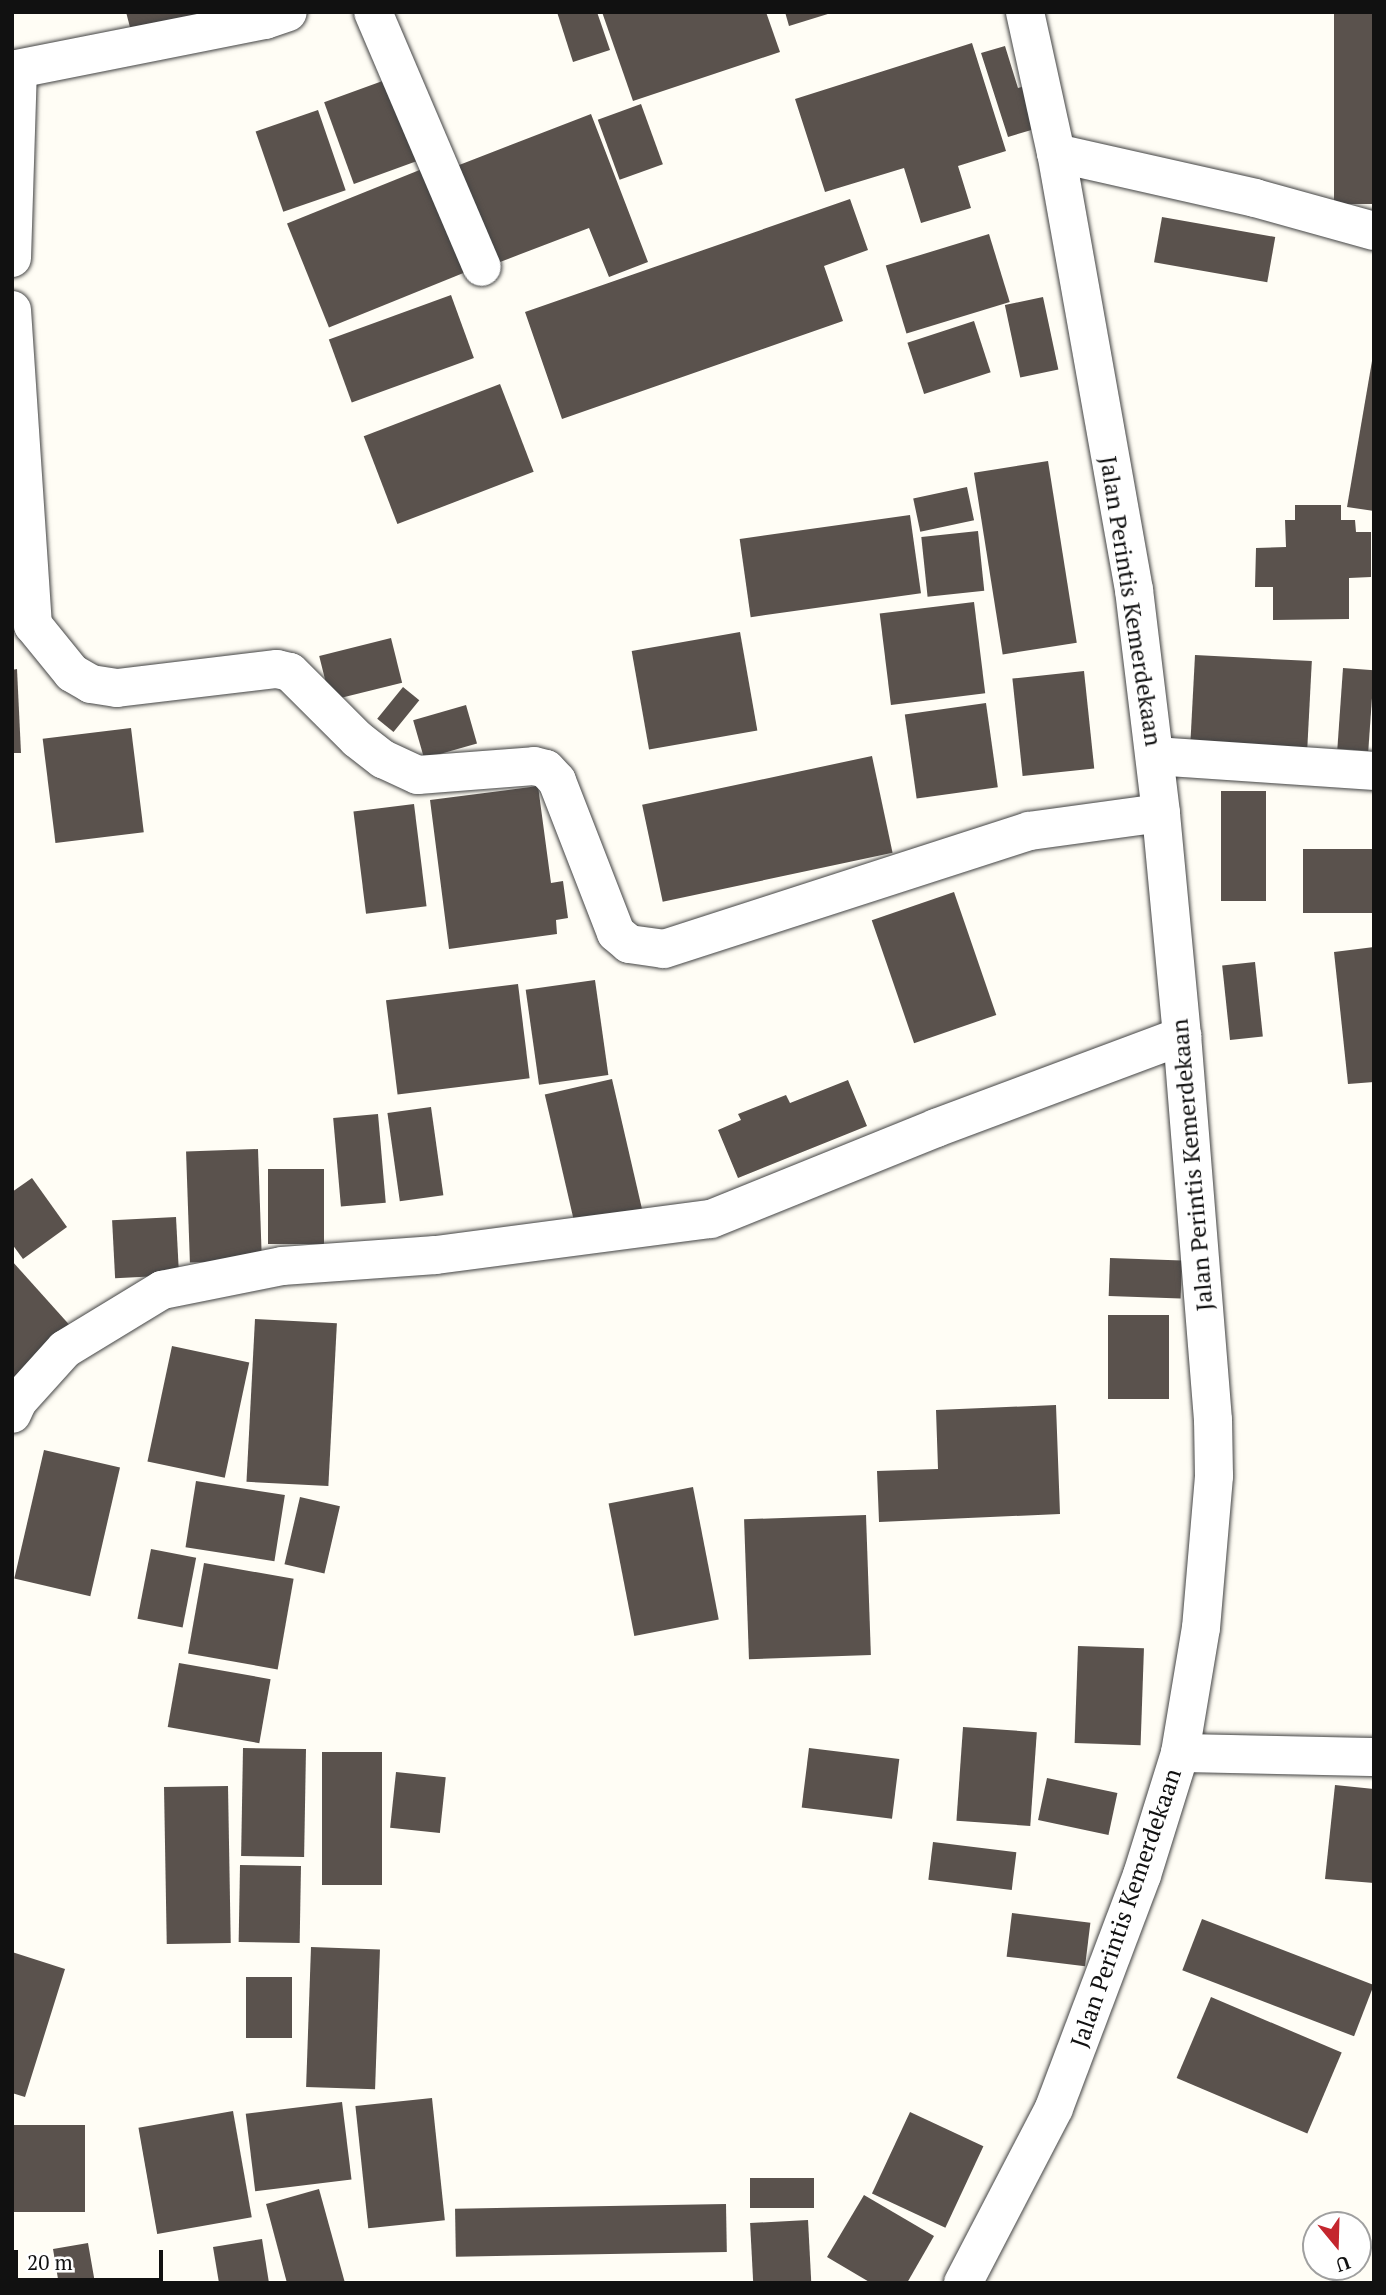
<!DOCTYPE html>
<html>
<head>
<meta charset="utf-8">
<style>
	body { margin:0 }
	#map { position:relative; width:1386px; height:2295px; overflow:hidden; background:#fffdf5; font-family:"PT Serif",serif }
	div>[style] { position:absolute }
	.building>* { inset:0; background:#5a524d; transform-origin:0 0 }
	.roads { filter:drop-shadow(0 0 2px #444) drop-shadow(0 0 2px #444) }
	.minor>* { height:38px; margin:-19px; padding:0 19px; transform-origin:19px; border-radius:19px; background:#fff }
	.tertiary>* { height:38px; margin:-19px; padding:0 19px; transform-origin:19px; border-radius:19px; background:#fff }
	span { translate:-50% -50%; white-space:nowrap; text-align:center; line-height:1.15; -webkit-text-stroke:7px #fff; paint-order:stroke }
	.street-label { font-size:24px; color:#111 }
	.frame { position:absolute; inset:0; border:14px solid #111; pointer-events:none }
	.north { position:absolute; left:1302px; top:2211px; width:70px; height:70px; box-sizing:border-box; background:#fff; border:2px solid #a0a0a0; border-radius:50%; rotate:161deg; font-size:19px; font-weight:700; line-height:28px; text-align:center; color:#111 }
	.north::after { content:''; display:block; margin:auto; width:24px; height:32px; background:#c4262e; clip-path:polygon(50% 0,100% 100%,50% 72%,0 100%) }
	.scale { position:absolute; left:14px; top:2250px; width:149px; height:32px; box-sizing:border-box; border:4px solid #111; border-top:0; padding-left:9px; font-size:21px; line-height:24px; white-space:nowrap; color:#111; -webkit-text-stroke:5px #fff; paint-order:stroke }
</style>
</head>
<body>
<div id="map">
	<div class="building">
		<div style="clip-path:polygon(126px 12px,218px 12px,132px 35px)"></div>
		<div style="clip-path:polygon(557px 12px,597px 12px,610px 50px,573px 62px)"></div>
		<div style="clip-path:polygon(602px 12px,766px 12px,780px 52px,633px 101px)"></div>
		<div style="clip-path:polygon(785px 12px,831px 12px,831px 13px,789px 26px)"></div>
		<div style="left:1334px;top:12px;width:40px;height:192px"></div>
		<div style="clip-path:polygon(972px 43px,1006px 151px,958px 166px,971px 208px,921px 223px,904px 168px,825px 192px,795px 99px)"></div>
		<div style="clip-path:polygon(1005px 46px,1018px 88px,1032px 84px,1045px 126px,1008px 137px,981px 53px)"></div>
		<div style="left:388px;top:79px;width:87px;height:68px;rotate:70deg"></div>
		<div style="left:641px;top:104px;width:64px;height:46px;rotate:70deg"></div>
		<div style="left:318px;top:110px;width:85px;height:66px;rotate:71deg"></div>
		<div style="clip-path:polygon(591px 114px,648px 262px,609px 277px,589px 228px,492px 265px,454px 167px)"></div>
		<div style="left:427px;top:167px;width:112px;height:151px;rotate:68deg"></div>
		<div style="clip-path:polygon(850px 199px,868px 250px,824px 266px,843px 321px,562px 419px,525px 312px)"></div>
		<div style="left:1162px;top:217px;width:115px;height:46px;rotate:10deg"></div>
		<div style="left:989px;top:234px;width:71px;height:108px;rotate:73deg"></div>
		<div style="left:451px;top:295px;width:67px;height:130px;rotate:70deg"></div>
		<div style="left:1043px;top:297px;width:74px;height:39px;rotate:78deg"></div>
		<div style="left:974px;top:321px;width:54px;height:70px;rotate:72deg"></div>
		<div style="clip-path:polygon(1372px 361px,1374px 361px,1374px 511px,1347px 507px)"></div>
		<div style="left:500px;top:384px;width:94px;height:146px;rotate:69deg"></div>
		<div style="left:1048px;top:461px;width:184px;height:75px;rotate:81deg"></div>
		<div style="left:967px;top:487px;width:34px;height:55px;rotate:78deg"></div>
		<div style="clip-path:polygon(1295px 505px,1341px 505px,1341px 520px,1355px 520px,1356px 532px,1371px 532px,1371px 577px,1349px 578px,1349px 619px,1273px 620px,1273px 587px,1255px 587px,1256px 548px,1286px 547px,1285px 520px,1295px 520px)"></div>
		<div style="left:910px;top:515px;width:79px;height:172px;rotate:82deg"></div>
		<div style="left:978px;top:531px;width:60px;height:57px;rotate:84deg"></div>
		<div style="left:974px;top:602px;width:92px;height:95px;rotate:83deg"></div>
		<div style="left:740px;top:632px;width:100px;height:110px;rotate:80deg"></div>
		<div style="left:391px;top:638px;width:46px;height:74px;rotate:76deg"></div>
		<div style="left:1195px;top:655px;width:117px;height:92px;rotate:3deg"></div>
		<div style="left:1343px;top:668px;width:31px;height:81px;rotate:4deg"></div>
		<div style="clip-path:polygon(17px 669px,21px 753px,12px 753px,12px 670px)"></div>
		<div style="left:1084px;top:671px;width:98px;height:72px;rotate:84deg"></div>
		<div style="left:403px;top:687px;width:21px;height:41px;rotate:39deg"></div>
		<div style="left:986px;top:703px;width:85px;height:82px;rotate:82deg"></div>
		<div style="left:466px;top:705px;width:40px;height:55px;rotate:74deg"></div>
		<div style="left:131px;top:728px;width:105px;height:89px;rotate:83deg"></div>
		<div style="left:872px;top:756px;width:99px;height:235px;rotate:78deg"></div>
		<div style="clip-path:polygon(538px 786px,551px 883px,563px 881px,568px 918px,556px 920px,557px 934px,449px 949px,430px 800px)"></div>
		<div style="left:1221px;top:791px;width:45px;height:110px"></div>
		<div style="left:414px;top:804px;width:103px;height:61px;rotate:83deg"></div>
		<div style="left:1374px;top:849px;width:64px;height:71px;rotate:90deg"></div>
		<div style="left:954px;top:892px;width:130px;height:87px;rotate:71deg"></div>
		<div style="clip-path:polygon(1374px 947px,1374px 1082px,1348px 1084px,1334px 952px)"></div>
		<div style="left:1255px;top:962px;width:75px;height:33px;rotate:84deg"></div>
		<div style="left:595px;top:980px;width:96px;height:70px;rotate:82deg"></div>
		<div style="left:518px;top:984px;width:95px;height:133px;rotate:83deg"></div>
		<div style="left:612px;top:1079px;width:137px;height:69px;rotate:77deg"></div>
		<div style="clip-path:polygon(848px 1080px,867px 1126px,738px 1178px,718px 1130px,741px 1120px,738px 1114px,786px 1095px,790px 1103px)"></div>
		<div style="left:431px;top:1107px;width:89px;height:44px;rotate:82deg"></div>
		<div style="left:378px;top:1114px;width:89px;height:45px;rotate:85deg"></div>
		<div style="left:258px;top:1149px;width:111px;height:72px;rotate:88deg"></div>
		<div style="left:268px;top:1169px;width:56px;height:75px"></div>
		<div style="clip-path:polygon(32px 1178px,67px 1227px,23px 1259px,12px 1244px,12px 1192px)"></div>
		<div style="left:176px;top:1217px;width:58px;height:64px;rotate:87deg"></div>
		<div style="left:1110px;top:1258px;width:72px;height:38px;rotate:2deg"></div>
		<div style="clip-path:polygon(12px 1261px,74px 1330px,12px 1385px)"></div>
		<div style="left:1108px;top:1315px;width:61px;height:84px"></div>
		<div style="left:255px;top:1319px;width:82px;height:163px;rotate:3deg"></div>
		<div style="left:172px;top:1346px;width:79px;height:118px;rotate:12deg"></div>
		<div style="clip-path:polygon(1056px 1405px,1060px 1514px,879px 1522px,877px 1471px,938px 1469px,936px 1410px)"></div>
		<div style="left:44px;top:1450px;width:78px;height:132px;rotate:13deg"></div>
		<div style="left:196px;top:1481px;width:90px;height:67px;rotate:9deg"></div>
		<div style="left:693px;top:1487px;width:135px;height:86px;rotate:79deg"></div>
		<div style="left:300px;top:1497px;width:41px;height:69px;rotate:13deg"></div>
		<div style="left:866px;top:1515px;width:140px;height:122px;rotate:88deg"></div>
		<div style="left:151px;top:1549px;width:46px;height:71px;rotate:11deg"></div>
		<div style="left:204px;top:1563px;width:91px;height:92px;rotate:10deg"></div>
		<div style="left:1078px;top:1646px;width:66px;height:97px;rotate:2deg"></div>
		<div style="left:179px;top:1663px;width:93px;height:65px;rotate:10deg"></div>
		<div style="left:963px;top:1727px;width:74px;height:94px;rotate:4deg"></div>
		<div style="left:243px;top:1748px;width:63px;height:108px;rotate:1deg"></div>
		<div style="left:809px;top:1748px;width:91px;height:60px;rotate:7deg"></div>
		<div style="left:322px;top:1752px;width:60px;height:133px"></div>
		<div style="left:396px;top:1772px;width:50px;height:56px;rotate:6deg"></div>
		<div style="left:1047px;top:1778px;width:72px;height:43px;rotate:12deg"></div>
		<div style="clip-path:polygon(1335px 1785px,1374px 1789px,1374px 1883px,1325px 1879px)"></div>
		<div style="left:228px;top:1786px;width:157px;height:64px;rotate:89deg"></div>
		<div style="left:933px;top:1842px;width:84px;height:38px;rotate:7deg"></div>
		<div style="left:240px;top:1865px;width:61px;height:77px;rotate:1deg"></div>
		<div style="left:1012px;top:1913px;width:79px;height:44px;rotate:7deg"></div>
		<div style="left:1202px;top:1919px;width:184px;height:55px;rotate:21deg"></div>
		<div style="left:311px;top:1947px;width:69px;height:140px;rotate:2deg"></div>
		<div style="clip-path:polygon(12px 1952px,65px 1969px,25px 2097px,12px 2093px)"></div>
		<div style="left:292px;top:1977px;width:61px;height:46px;rotate:90deg"></div>
		<div style="left:1211px;top:1997px;width:142px;height:88px;rotate:23deg"></div>
		<div style="left:432px;top:2098px;width:123px;height:77px;rotate:84deg"></div>
		<div style="left:342px;top:2102px;width:78px;height:97px;rotate:83deg"></div>
		<div style="left:233px;top:2111px;width:108px;height:96px;rotate:80deg"></div>
		<div style="left:910px;top:2112px;width:81px;height:90px;rotate:25deg"></div>
		<div style="left:85px;top:2125px;width:87px;height:73px;rotate:90deg"></div>
		<div style="left:814px;top:2178px;width:30px;height:64px;rotate:90deg"></div>
		<div style="clip-path:polygon(319px 2189px,345px 2283px,287px 2283px,266px 2204px)"></div>
		<div style="clip-path:polygon(864px 2195px,934px 2236px,907px 2283px,871px 2283px,827px 2257px)"></div>
		<div style="left:726px;top:2204px;width:48px;height:271px;rotate:89deg"></div>
		<div style="left:808px;top:2220px;width:63px;height:58px;rotate:87deg"></div>
		<div style="clip-path:polygon(262px 2239px,269px 2283px,219px 2283px,213px 2247px)"></div>
		<div style="clip-path:polygon(88px 2243px,95px 2283px,41px 2283px,58px 2279px,53px 2249px)"></div>
	</div>
	<div class="roads">
		<div class="minor">
			<div style="left:373px;top:12px;width:277px;rotate:66.9deg"></div>
			<div style="left:12px;top:70px;width:258px;rotate:-11.2deg"></div>
			<div style="left:265px;top:20px;width:24px;rotate:-19deg"></div>
			<div style="left:1056px;top:153px;width:204px;rotate:12.7deg"></div>
			<div style="left:1255px;top:198px;width:123px;rotate:15.5deg"></div>
			<div style="left:12px;top:258px;width:189px;rotate:-88.2deg"></div>
			<div style="left:12px;top:310px;width:316px;rotate:86.2deg"></div>
			<div style="left:33px;top:625px;width:62px;rotate:50.9deg"></div>
			<div style="left:72px;top:673px;width:22px;rotate:30deg"></div>
			<div style="left:91px;top:684px;width:26px;rotate:9deg"></div>
			<div style="left:117px;top:688px;width:161px;rotate:-6.8deg"></div>
			<div style="left:277px;top:669px;width:13px;rotate:13deg"></div>
			<div style="left:290px;top:672px;width:95px;rotate:45deg"></div>
			<div style="left:357px;top:739px;width:33px;rotate:38deg"></div>
			<div style="left:383px;top:759px;width:38px;rotate:25deg"></div>
			<div style="left:418px;top:775px;width:116px;rotate:-4.4deg"></div>
			<div style="left:534px;top:766px;width:12px;rotate:14deg"></div>
			<div style="left:546px;top:769px;width:16px;rotate:47deg"></div>
			<div style="left:557px;top:781px;width:163px;rotate:68.8deg"></div>
			<div style="left:616px;top:933px;width:17px;rotate:40deg"></div>
			<div style="left:629px;top:944px;width:35px;rotate:8deg"></div>
			<div style="left:664px;top:949px;width:384px;rotate:-17.9deg"></div>
			<div style="left:1029px;top:831px;width:133px;rotate:-7.8deg"></div>
			<div style="left:1155px;top:756px;width:220px;rotate:3.9deg"></div>
			<div style="left:12px;top:1414px;width:14px;rotate:-65deg"></div>
			<div style="left:18px;top:1401px;width:70px;rotate:-47.9deg"></div>
			<div style="left:65px;top:1349px;width:114px;rotate:-31.3deg"></div>
			<div style="left:162px;top:1290px;width:122px;rotate:-11.3deg"></div>
			<div style="left:282px;top:1266px;width:154px;rotate:-4.1deg"></div>
			<div style="left:436px;top:1255px;width:277px;rotate:-7.5deg"></div>
			<div style="left:711px;top:1219px;width:243px;rotate:-22deg"></div>
			<div style="left:936px;top:1128px;width:263px;rotate:-20.5deg"></div>
			<div style="left:1180px;top:1753px;width:194px;rotate:1.2deg"></div>
		</div>
		<div class="tertiary">
			<div style="left:963px;top:2283px;width:197px;rotate:-62.5deg"></div>
			<div style="left:1054px;top:2108px;width:249px;rotate:-69.3deg"></div>
			<div style="left:1142px;top:1875px;width:128px;rotate:-72.7deg"></div>
			<div style="left:1180px;top:1753px;width:127px;rotate:-80.5deg"></div>
			<div style="left:1201px;top:1628px;width:153px;rotate:-85.1deg"></div>
			<div style="left:1214px;top:1476px;width:56px;rotate:-91deg"></div>
			<div style="left:1213px;top:1420px;width:385px;rotate:-94.6deg"></div>
			<div style="left:1182px;top:1036px;width:224px;rotate:-95.4deg"></div>
			<div style="left:1161px;top:813px;width:225px;rotate:-96.9deg"></div>
			<div style="left:1134px;top:590px;width:444px;rotate:-100.1deg"></div>
			<div style="left:1056px;top:153px;width:144px;rotate:-102.4deg"></div>
		</div>
	</div>
	<div class="street-label">
		<span style="left:1131px;top:601px;rotate:81deg">Jalan Perintis Kemerdekaan</span>
		<span style="left:1192px;top:1165px;rotate:-95deg">Jalan Perintis Kemerdekaan</span>
		<span style="left:1126px;top:1908px;rotate:-71deg">Jalan Perintis Kemerdekaan</span>
	</div>
	<div class="frame"></div>
	<div class="north">U</div>
	<div class="scale">20 m</div>
</div>
</body>
</html>
